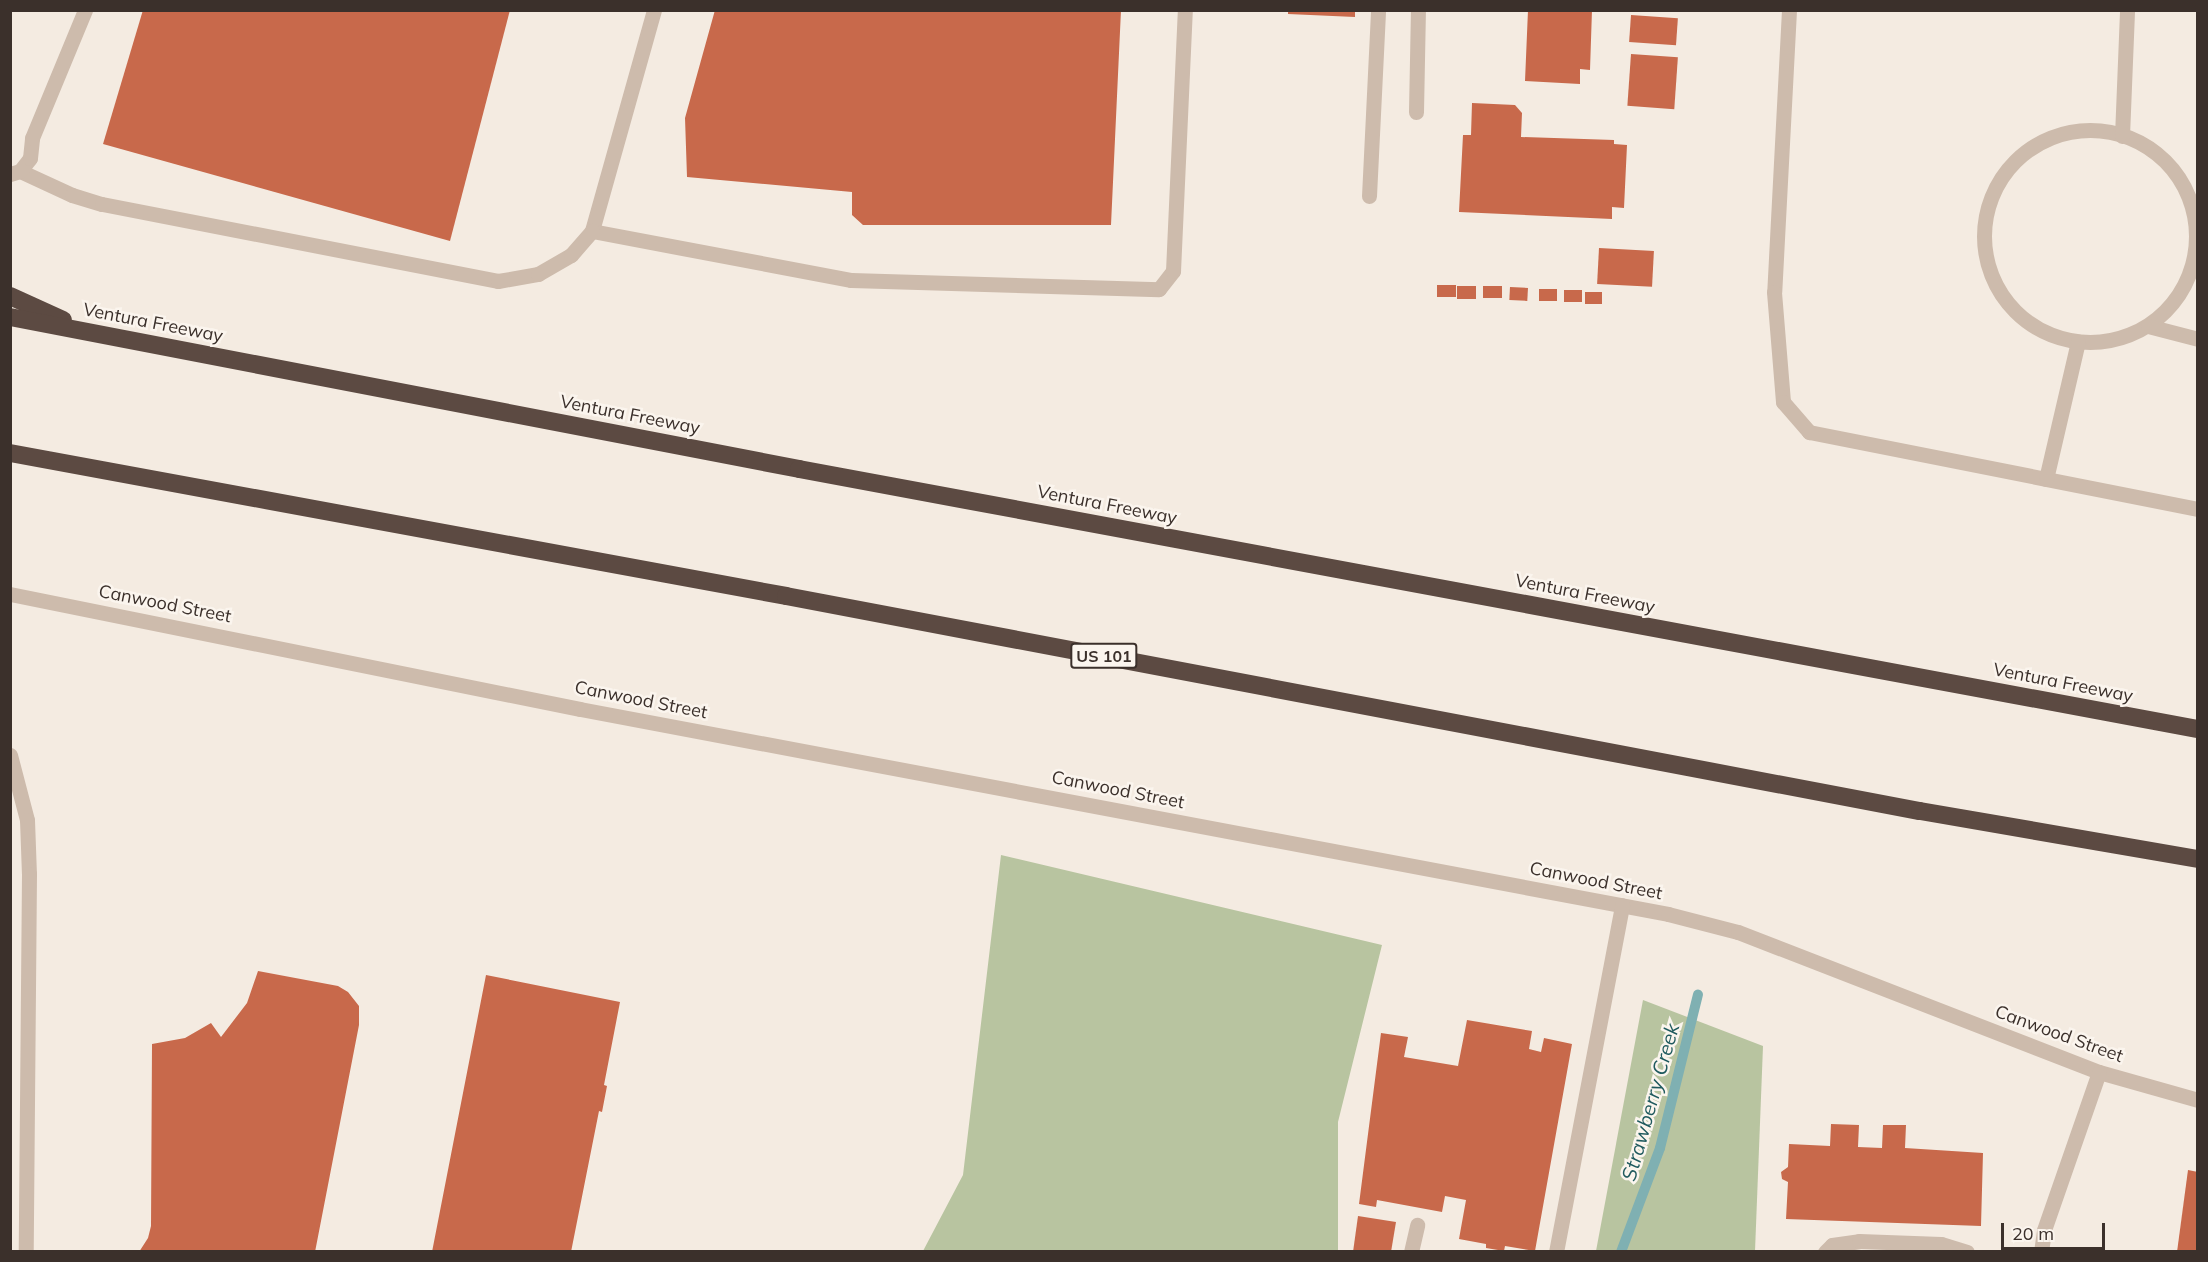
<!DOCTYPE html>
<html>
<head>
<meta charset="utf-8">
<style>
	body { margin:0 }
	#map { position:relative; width:2208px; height:1262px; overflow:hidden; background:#f4ebe1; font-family:Mulish,sans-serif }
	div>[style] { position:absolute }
	.green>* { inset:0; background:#b8c4a0 }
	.stream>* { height:10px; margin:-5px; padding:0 5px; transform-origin:5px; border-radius:5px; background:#7fb0b2 }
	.building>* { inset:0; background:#c8694b; transform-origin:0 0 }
	.minor>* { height:15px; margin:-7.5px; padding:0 7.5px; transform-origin:7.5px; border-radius:7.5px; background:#cdbbac }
	.minor>.ring { margin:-7.5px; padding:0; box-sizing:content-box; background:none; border:15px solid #cdbbac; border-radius:50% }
	.highway>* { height:18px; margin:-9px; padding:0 9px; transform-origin:9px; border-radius:9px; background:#5c4a42 }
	span { translate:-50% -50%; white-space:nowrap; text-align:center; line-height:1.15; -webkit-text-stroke:5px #fbf5ee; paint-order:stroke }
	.shield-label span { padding:2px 4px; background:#fbf5ee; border:2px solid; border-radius:4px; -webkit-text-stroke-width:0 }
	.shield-label { font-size:16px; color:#3b302b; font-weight:700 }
	.street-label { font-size:18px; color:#3b302b }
	.water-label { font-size:20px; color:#1f5a5e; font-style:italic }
	.frame { position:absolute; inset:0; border:12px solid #3b302b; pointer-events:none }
	.scale { position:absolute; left:2001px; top:1223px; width:104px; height:27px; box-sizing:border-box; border:3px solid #3b302b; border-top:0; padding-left:8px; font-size:18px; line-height:21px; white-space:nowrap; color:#3b302b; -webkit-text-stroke:4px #fbf5ee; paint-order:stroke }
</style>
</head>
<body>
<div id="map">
	<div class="green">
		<div style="clip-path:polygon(1001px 855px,1382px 945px,1338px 1122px,1338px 1251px,923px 1251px,963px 1175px)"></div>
		<div style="clip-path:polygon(1643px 1000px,1763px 1046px,1755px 1251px,1596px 1251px)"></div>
	</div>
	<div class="stream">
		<div style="left:1621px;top:1252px;width:111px;rotate:-69.4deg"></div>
		<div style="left:1660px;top:1148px;width:158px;rotate:-76.1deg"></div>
	</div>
	<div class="building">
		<div style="clip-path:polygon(143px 10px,510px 10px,450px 241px,103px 144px)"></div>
		<div style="clip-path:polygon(715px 10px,1121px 10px,1111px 225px,863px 225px,852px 215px,852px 192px,687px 177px,685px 118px)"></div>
		<div style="clip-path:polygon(1288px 10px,1355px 10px,1355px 17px,1288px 14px)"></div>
		<div style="clip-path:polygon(1528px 10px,1592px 10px,1590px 70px,1580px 69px,1580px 84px,1525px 81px)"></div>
		<div style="left:1631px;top:15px;width:47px;height:27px;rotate:4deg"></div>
		<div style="left:1631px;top:54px;width:47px;height:52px;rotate:4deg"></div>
		<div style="clip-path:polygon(1472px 103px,1515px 105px,1522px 113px,1521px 137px,1614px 140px,1614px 144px,1627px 145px,1624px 208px,1612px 207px,1612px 219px,1459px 212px,1463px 135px,1471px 135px)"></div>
		<div style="left:1599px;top:248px;width:55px;height:36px;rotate:3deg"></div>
		<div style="left:1437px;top:285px;width:19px;height:12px"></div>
		<div style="left:1457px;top:286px;width:19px;height:13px"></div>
		<div style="left:1483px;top:286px;width:19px;height:12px"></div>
		<div style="left:1510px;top:287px;width:18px;height:13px;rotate:3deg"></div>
		<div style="left:1539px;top:289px;width:18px;height:12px"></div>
		<div style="left:1564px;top:290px;width:18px;height:12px"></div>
		<div style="left:1585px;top:292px;width:17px;height:12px"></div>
		<div style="clip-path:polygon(258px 971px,338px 986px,348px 992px,359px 1006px,359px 1025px,315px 1252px,139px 1252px,148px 1238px,151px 1226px,152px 1044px,185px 1038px,211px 1023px,221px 1037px,247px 1003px)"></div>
		<div style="clip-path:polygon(486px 975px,620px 1002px,604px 1085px,607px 1086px,602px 1112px,599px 1111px,571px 1252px,432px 1252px)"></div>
		<div style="clip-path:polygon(1467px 1020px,1532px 1031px,1529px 1049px,1541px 1052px,1544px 1038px,1572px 1044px,1535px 1251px,1505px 1246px,1504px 1251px,1486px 1248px,1486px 1244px,1459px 1239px,1466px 1200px,1445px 1196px,1442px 1212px,1377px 1200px,1376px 1207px,1359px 1204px,1381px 1033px,1408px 1037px,1404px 1057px,1458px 1066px)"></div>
		<div style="clip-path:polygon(1831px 1124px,1859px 1125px,1858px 1147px,1882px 1148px,1883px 1125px,1906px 1125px,1905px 1148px,1983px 1153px,1981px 1226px,1786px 1219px,1788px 1182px,1782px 1179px,1781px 1172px,1788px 1167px,1789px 1144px,1830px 1146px)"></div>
		<div style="clip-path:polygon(2188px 1170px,2198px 1172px,2198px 1252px,2177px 1252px)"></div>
		<div style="clip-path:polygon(1358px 1216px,1396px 1222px,1391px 1252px,1353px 1252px)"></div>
	</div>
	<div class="minor">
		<div style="left:654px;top:10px;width:230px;rotate:105.7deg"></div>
		<div style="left:592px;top:231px;width:264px;rotate:10.7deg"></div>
		<div style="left:851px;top:280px;width:308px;rotate:1.7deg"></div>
		<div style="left:1159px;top:289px;width:23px;rotate:-52deg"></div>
		<div style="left:1173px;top:271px;width:261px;rotate:-87.4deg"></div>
		<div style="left:1789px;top:10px;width:282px;rotate:93deg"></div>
		<div style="left:1774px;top:292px;width:110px;rotate:85.3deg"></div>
		<div style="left:1783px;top:402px;width:40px;rotate:49deg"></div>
		<div style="left:1809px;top:432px;width:397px;rotate:11.2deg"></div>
		<div style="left:1416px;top:112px;width:102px;rotate:-88.9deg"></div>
		<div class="ring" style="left:1984px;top:130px;width:197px;height:197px"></div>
		<div style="left:2122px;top:136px;width:126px;rotate:-87.7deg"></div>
		<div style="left:20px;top:171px;width:57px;rotate:24.8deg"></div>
		<div style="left:72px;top:195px;width:31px;rotate:17deg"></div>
		<div style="left:102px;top:204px;width:403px;rotate:11deg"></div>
		<div style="left:498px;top:281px;width:41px;rotate:-9.9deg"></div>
		<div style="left:538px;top:274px;width:38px;rotate:-30deg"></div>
		<div style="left:571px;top:255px;width:32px;rotate:-49deg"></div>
		<div style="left:10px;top:174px;width:10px;rotate:-17deg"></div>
		<div style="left:20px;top:171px;width:16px;rotate:-52deg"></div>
		<div style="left:30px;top:158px;width:20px;rotate:-84deg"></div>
		<div style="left:32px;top:138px;width:139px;rotate:-67.5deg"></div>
		<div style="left:1369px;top:196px;width:186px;rotate:-87.2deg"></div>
		<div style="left:2148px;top:326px;width:52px;rotate:14.6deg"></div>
		<div style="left:2046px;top:479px;width:141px;rotate:-76.9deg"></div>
		<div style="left:10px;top:594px;width:581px;rotate:11.41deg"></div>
		<div style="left:580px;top:709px;width:1107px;rotate:10.67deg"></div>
		<div style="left:1668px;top:914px;width:72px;rotate:14.4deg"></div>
		<div style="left:1738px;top:932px;width:387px;rotate:21.2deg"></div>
		<div style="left:2099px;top:1072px;width:103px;rotate:15.8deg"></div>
		<div style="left:10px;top:755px;width:67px;rotate:75.3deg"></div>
		<div style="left:27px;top:820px;width:54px;rotate:87.9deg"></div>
		<div style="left:29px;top:874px;width:378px;rotate:90.5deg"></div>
		<div style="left:1411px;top:1252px;width:28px;rotate:-77deg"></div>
		<div style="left:1556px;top:1252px;width:353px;rotate:-79.2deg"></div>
		<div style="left:1825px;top:1252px;width:10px;rotate:-45deg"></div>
		<div style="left:1832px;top:1245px;width:27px;rotate:-8deg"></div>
		<div style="left:1859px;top:1241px;width:82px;rotate:2.1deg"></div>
		<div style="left:1941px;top:1244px;width:27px;rotate:17deg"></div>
		<div style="left:2041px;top:1252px;width:22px;rotate:-82deg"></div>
		<div style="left:2044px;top:1230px;width:167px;rotate:-70.8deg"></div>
	</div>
	<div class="highway">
		<div style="left:10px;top:296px;width:58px;rotate:24.4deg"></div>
		<div style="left:10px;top:317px;width:804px;rotate:10.9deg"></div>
		<div style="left:799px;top:469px;width:1423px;rotate:10.53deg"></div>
		<div style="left:10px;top:453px;width:789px;rotate:10.44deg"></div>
		<div style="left:786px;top:596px;width:1154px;rotate:10.74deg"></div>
		<div style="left:1920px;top:811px;width:282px;rotate:9.8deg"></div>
	</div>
	<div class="shield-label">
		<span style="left:1104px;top:656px">US 101</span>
	</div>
	<div class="street-label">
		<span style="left:153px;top:323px;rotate:11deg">Ventura Freeway</span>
		<span style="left:630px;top:415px;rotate:11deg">Ventura Freeway</span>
		<span style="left:1107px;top:505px;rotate:11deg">Ventura Freeway</span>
		<span style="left:1585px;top:594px;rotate:11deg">Ventura Freeway</span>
		<span style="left:165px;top:604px;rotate:11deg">Canwood Street</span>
		<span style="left:2063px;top:683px;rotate:11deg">Ventura Freeway</span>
		<span style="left:641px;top:700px;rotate:11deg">Canwood Street</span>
		<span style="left:1118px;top:790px;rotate:11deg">Canwood Street</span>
		<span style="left:1596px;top:881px;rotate:11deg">Canwood Street</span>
		<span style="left:2059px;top:1034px;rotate:20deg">Canwood Street</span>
	</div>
	<div class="water-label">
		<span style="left:1650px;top:1102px;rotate:-74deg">Strawberry Creek</span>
	</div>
	<div class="frame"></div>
	<div class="scale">20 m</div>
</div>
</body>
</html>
